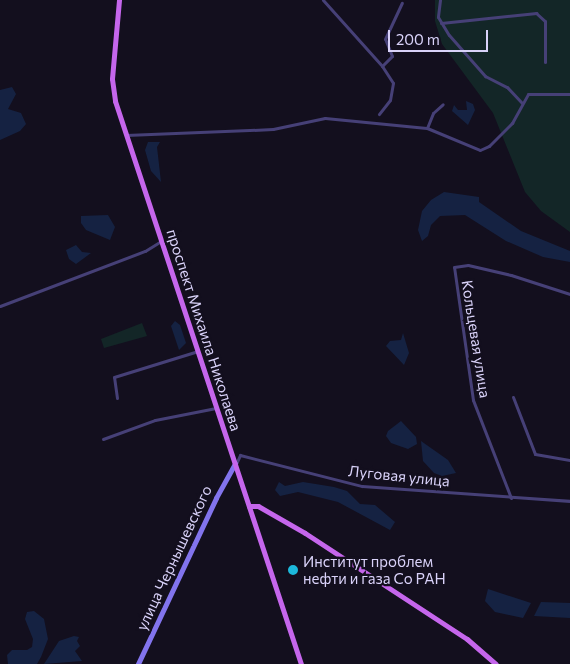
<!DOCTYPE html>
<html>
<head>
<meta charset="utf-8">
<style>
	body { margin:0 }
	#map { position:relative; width:570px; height:664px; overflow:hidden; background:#130f1e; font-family:Commissioner,sans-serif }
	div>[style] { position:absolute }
	.green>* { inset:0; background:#132627 }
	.water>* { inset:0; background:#152242 }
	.street>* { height:3px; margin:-1.5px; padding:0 1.5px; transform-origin:1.5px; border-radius:1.5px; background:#464077 }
	.secondary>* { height:4.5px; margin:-2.25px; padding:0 2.25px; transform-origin:2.25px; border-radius:2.25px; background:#8274ed }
	.primary>* { height:5px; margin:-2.5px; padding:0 2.5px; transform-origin:2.5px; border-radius:2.5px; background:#c566ec }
	.dots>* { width:14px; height:14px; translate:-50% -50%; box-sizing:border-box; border:2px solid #130f1e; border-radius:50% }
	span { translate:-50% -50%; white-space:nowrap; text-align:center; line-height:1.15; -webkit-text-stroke:4.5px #130f1e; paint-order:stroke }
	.street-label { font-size:15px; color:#d9d2f9 }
	.poi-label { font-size:15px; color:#d9d2f9 }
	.left { translate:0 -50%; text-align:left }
	.scale { position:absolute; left:388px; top:30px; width:100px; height:22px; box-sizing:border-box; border:2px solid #d9d2f9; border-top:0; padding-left:6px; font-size:15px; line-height:18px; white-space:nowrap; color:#d9d2f9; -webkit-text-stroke:4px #130f1e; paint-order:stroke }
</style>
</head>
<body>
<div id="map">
	<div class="green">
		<div style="clip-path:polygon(435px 0,570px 0,570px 232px,541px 211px,525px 192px,493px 113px,442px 44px,435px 21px)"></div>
		<div style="clip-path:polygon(142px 323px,147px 336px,104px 348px,101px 339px)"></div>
	</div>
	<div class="water">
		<div style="clip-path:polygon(12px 87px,16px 94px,8px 109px,21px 113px,26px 124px,20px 131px,0 140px,0 90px)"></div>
		<div style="clip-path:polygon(466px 101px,473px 104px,475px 110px,468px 125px,452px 111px,454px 105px,458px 110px,467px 110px)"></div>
		<div style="clip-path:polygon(148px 142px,160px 142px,157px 147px,161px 182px,151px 171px,145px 150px)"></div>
		<div style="clip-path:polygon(444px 192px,479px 197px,479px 202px,521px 231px,570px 251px,570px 262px,543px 257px,506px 241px,465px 215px,440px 216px,431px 225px,428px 236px,422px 241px,418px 230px,422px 211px,431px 200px)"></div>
		<div style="clip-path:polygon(108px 215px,115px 227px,110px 240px,86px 230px,81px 223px,81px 216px)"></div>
		<div style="clip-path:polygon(76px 245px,82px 252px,91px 253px,76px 264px,69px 259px,66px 250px)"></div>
		<div style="clip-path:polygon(175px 321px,180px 325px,186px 343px,179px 350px,171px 326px)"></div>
		<div style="clip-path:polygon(403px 333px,409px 353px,404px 365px,386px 346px,390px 341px,401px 340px)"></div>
		<div style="clip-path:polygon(401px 421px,416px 437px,417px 444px,408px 449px,391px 443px,386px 436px,388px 431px)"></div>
		<div style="clip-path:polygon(421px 441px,448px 460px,456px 473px,442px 476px,434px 473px,423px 461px)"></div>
		<div style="clip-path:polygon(279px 482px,285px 486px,303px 482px,334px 487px,347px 491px,360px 504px,375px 505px,395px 522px,390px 530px,338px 502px,298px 492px,280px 496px,275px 490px)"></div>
		<div style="clip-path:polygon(488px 589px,531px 603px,523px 618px,495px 612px,485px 601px)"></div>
		<div style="clip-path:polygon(541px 602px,570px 603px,570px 618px,534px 616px)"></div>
		<div style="clip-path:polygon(34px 611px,44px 619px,48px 639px,41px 657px,37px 664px,8px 664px,7px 655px,12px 650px,27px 650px,32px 647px,33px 639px,25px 619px,27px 612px)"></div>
		<div style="clip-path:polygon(74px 636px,79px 637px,77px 641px,80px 646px,75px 651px,82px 661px,44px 664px,59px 641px)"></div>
	</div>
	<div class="street">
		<div style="left:323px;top:0;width:89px;rotate:48.2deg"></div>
		<div style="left:382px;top:66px;width:20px;rotate:57deg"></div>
		<div style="left:393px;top:83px;width:17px;rotate:100deg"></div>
		<div style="left:390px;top:100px;width:18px;rotate:128deg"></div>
		<div style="left:440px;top:0;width:17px;rotate:97deg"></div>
		<div style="left:438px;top:17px;width:21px;rotate:59deg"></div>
		<div style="left:449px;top:35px;width:55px;rotate:48.7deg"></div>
		<div style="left:485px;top:76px;width:25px;rotate:27deg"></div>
		<div style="left:507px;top:87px;width:22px;rotate:47deg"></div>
		<div style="left:441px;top:23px;width:96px;rotate:-6deg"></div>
		<div style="left:536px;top:13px;width:12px;rotate:42deg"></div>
		<div style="left:545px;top:21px;width:41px;rotate:90deg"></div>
		<div style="left:382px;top:66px;width:14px;rotate:-45deg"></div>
		<div style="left:392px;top:56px;width:18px;rotate:-112deg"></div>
		<div style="left:385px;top:39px;width:40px;rotate:-65deg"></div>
		<div style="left:427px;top:128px;width:16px;rotate:-68deg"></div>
		<div style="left:433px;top:113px;width:13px;rotate:-42deg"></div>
		<div style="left:126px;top:135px;width:147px;rotate:-2.3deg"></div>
		<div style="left:273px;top:129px;width:53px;rotate:-11.9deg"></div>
		<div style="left:325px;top:118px;width:102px;rotate:5.6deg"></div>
		<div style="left:427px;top:128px;width:57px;rotate:22.5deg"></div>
		<div style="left:480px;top:150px;width:10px;rotate:-24deg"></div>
		<div style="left:489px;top:146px;width:33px;rotate:-45deg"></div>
		<div style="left:512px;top:123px;width:33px;rotate:-61deg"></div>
		<div style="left:528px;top:94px;width:42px"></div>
		<div style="left:0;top:306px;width:155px;rotate:-20.8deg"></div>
		<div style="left:145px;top:251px;width:19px;rotate:-32deg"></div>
		<div style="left:513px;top:397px;width:61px;rotate:68.9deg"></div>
		<div style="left:535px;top:454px;width:36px;rotate:10deg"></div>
		<div style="left:117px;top:398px;width:21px;rotate:-98deg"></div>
		<div style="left:114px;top:377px;width:88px;rotate:-17.2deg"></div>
		<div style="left:103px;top:439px;width:55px;rotate:-20.1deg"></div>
		<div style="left:155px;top:420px;width:62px;rotate:-11.1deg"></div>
		<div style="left:236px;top:464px;width:10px;rotate:-66deg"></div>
		<div style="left:240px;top:455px;width:126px;rotate:14.3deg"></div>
		<div style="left:362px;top:486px;width:209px;rotate:4.1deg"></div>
		<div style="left:511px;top:498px;width:105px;rotate:-111.2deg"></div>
		<div style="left:473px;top:400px;width:134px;rotate:-98.1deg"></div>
		<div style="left:454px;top:267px;width:14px;rotate:-8deg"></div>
		<div style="left:468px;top:265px;width:44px;rotate:13.1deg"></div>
		<div style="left:511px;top:275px;width:62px;rotate:17.9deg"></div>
	</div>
	<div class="secondary">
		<div style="left:138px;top:664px;width:183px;rotate:-64.8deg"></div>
		<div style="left:216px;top:498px;width:39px;rotate:-61deg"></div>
	</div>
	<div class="primary">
		<div style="left:119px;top:0;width:79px;rotate:95.1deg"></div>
		<div style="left:112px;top:79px;width:22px;rotate:82deg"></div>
		<div style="left:115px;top:101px;width:593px;rotate:71.72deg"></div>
		<div style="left:249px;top:506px;width:9px"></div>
		<div style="left:258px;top:506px;width:54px;rotate:29.9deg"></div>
		<div style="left:305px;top:533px;width:194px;rotate:33.2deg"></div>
		<div style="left:467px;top:639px;width:38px;rotate:41deg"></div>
	</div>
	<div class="dots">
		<div style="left:293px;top:570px;background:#1cb8db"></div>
	</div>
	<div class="street-label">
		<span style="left:204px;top:330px;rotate:72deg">проспект Михаила Николаева</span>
		<span style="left:476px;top:339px;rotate:81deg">Кольцевая улица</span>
		<span style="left:399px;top:476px;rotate:6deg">Луговая улица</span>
		<span style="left:174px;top:558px;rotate:-65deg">улица Чернышевского</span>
	</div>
	<div class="poi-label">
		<span class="left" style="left:303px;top:570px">Институт проблем<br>нефти и газа Со РАН</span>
	</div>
	<div class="scale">200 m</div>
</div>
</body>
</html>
